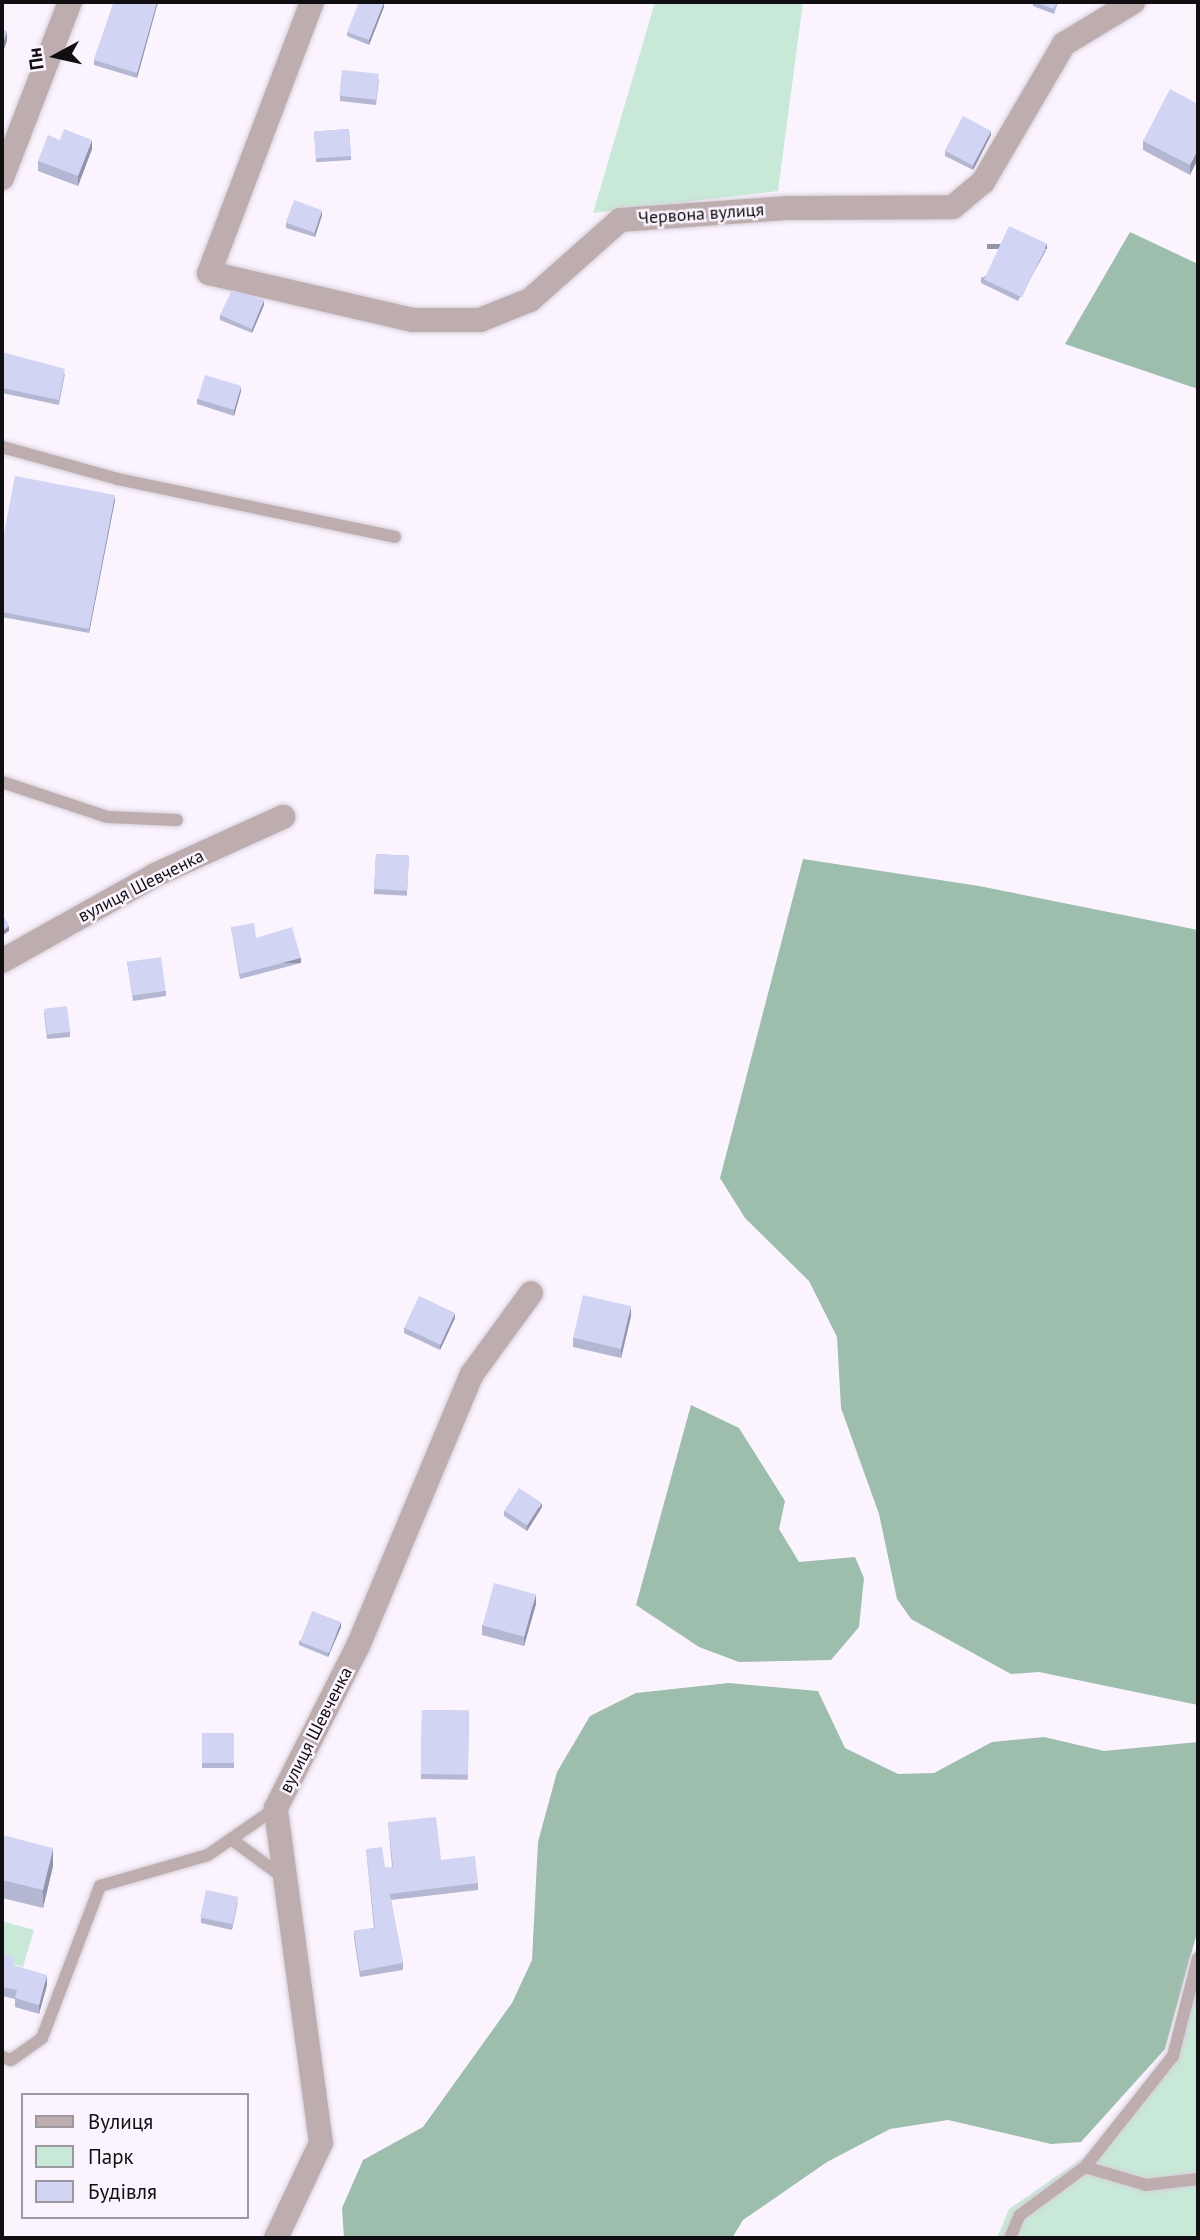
<!DOCTYPE html>
<html>
<head>
<meta charset="utf-8">
<style>
	body { margin:0 }
	#map { position:relative; width:1200px; height:2240px; overflow:hidden; background:#fbf4ff; font-family:"PT Sans",sans-serif }
	div>[style] { position:absolute }
	.green>* { inset:0; background:#c8e9d8 }
	.forest>* { inset:0; background:#9dbdad }
	.roads { filter:drop-shadow(0 0 2px #d6cfd9) drop-shadow(0 0 2px #d6cfd9) }
	.lane>* { height:12px; margin:-6px; padding:0 6px; transform-origin:6px; border-radius:6px; background:#beadae }
	.street>* { height:24px; margin:-12px; padding:0 12px; transform-origin:12px; border-radius:12px; background:#beadae }
	.wall>* { inset:0; background:#b4b7d1; transform-origin:0 0 }
	.shaded-wall>* { inset:0; background:#9295aa; transform-origin:0 0 }
	.building>* { inset:0; background:#d1d5f3; transform-origin:0 0 }
	span { translate:-50% -50%; white-space:nowrap; text-align:center; line-height:1.15; -webkit-text-stroke:5px #fbf4ff; paint-order:stroke }
	.street-label { font-size:18px; color:#110e12 }
	.frame { position:absolute; inset:0; border:4px solid #110e12; pointer-events:none }
	.legend { position:absolute; left:21px; top:2093px; width:228px; height:126px; box-sizing:border-box; background:#fbf4ff; border:2px solid #9d98a0; margin:0; padding:9px 12px; list-style:none; font-size:21px; color:#110e12 }
	.legend li { display:flex; align-items:center; gap:14px; height:35px }
	.legend b { width:35px; border:2px solid #9d98a0 }
	.north { position:absolute; left:21px; top:21px; width:70px; height:70px; -webkit-text-stroke:5px #fbf4ff; paint-order:stroke; rotate:262deg; font-size:19px; font-weight:700; line-height:28px; text-align:center; color:#110e12 }
	.north::after { content:''; display:block; margin:auto; width:24px; height:32px; background:#110e12; clip-path:polygon(50% 0,100% 100%,50% 72%,0 100%) }
</style>
</head>
<body>
<div id="map">
	<div class="green">
		<div style="clip-path:polygon(655px 2px,803px 2px,778px 191px,593px 213px)"></div>
		<div style="clip-path:polygon(2px 1921px,34px 1930px,23px 1967px,2px 1961px)"></div>
		<div style="clip-path:polygon(1198px 1947px,1198px 2238px,997px 2238px,1009px 2209px,1089px 2154px,1169px 2054px)"></div>
	</div>
	<div class="forest">
		<div style="clip-path:polygon(1130px 232px,1198px 264px,1198px 389px,1065px 344px)"></div>
		<div style="clip-path:polygon(803px 859px,979px 886px,1198px 930px,1198px 1705px,1039px 1672px,1011px 1674px,911px 1619px,897px 1599px,879px 1514px,841px 1408px,837px 1337px,809px 1281px,745px 1218px,720px 1178px)"></div>
		<div style="clip-path:polygon(691px 1405px,739px 1428px,785px 1501px,779px 1529px,799px 1562px,855px 1557px,864px 1578px,859px 1627px,831px 1660px,739px 1662px,699px 1647px,636px 1605px)"></div>
		<div style="clip-path:polygon(729px 1683px,818px 1691px,845px 1748px,898px 1774px,934px 1773px,992px 1742px,1044px 1737px,1104px 1751px,1198px 1742px,1198px 1929px,1165px 2049px,1081px 2142px,1051px 2144px,948px 2120px,890px 2129px,827px 2162px,743px 2220px,732px 2238px,344px 2238px,342px 2208px,363px 2160px,423px 2127px,512px 2003px,532px 1960px,538px 1842px,557px 1772px,590px 1716px,636px 1693px)"></div>
	</div>
	<div class="roads">
		<div class="lane">
			<div style="left:2px;top:447px;width:120px;rotate:15.4deg"></div>
			<div style="left:118px;top:479px;width:283px;rotate:11.8deg"></div>
			<div style="left:2px;top:782px;width:111px;rotate:18.4deg"></div>
			<div style="left:107px;top:817px;width:70px;rotate:2.5deg"></div>
			<div style="left:231px;top:1839px;width:66px;rotate:36.3deg"></div>
			<div style="left:2px;top:2057px;width:9px;rotate:18deg"></div>
			<div style="left:11px;top:2060px;width:38px;rotate:-35deg"></div>
			<div style="left:42px;top:2038px;width:163px;rotate:-69.1deg"></div>
			<div style="left:100px;top:1886px;width:112px;rotate:-16deg"></div>
			<div style="left:208px;top:1855px;width:83px;rotate:-34.7deg"></div>
			<div style="left:1085px;top:2167px;width:64px;rotate:16.4deg"></div>
			<div style="left:1146px;top:2185px;width:52px;rotate:-6.6deg"></div>
			<div style="left:1010px;top:2238px;width:25px;rotate:-67deg"></div>
			<div style="left:1020px;top:2215px;width:81px;rotate:-36.4deg"></div>
			<div style="left:1085px;top:2167px;width:142px;rotate:-51.6deg"></div>
			<div style="left:1173px;top:2056px;width:101px;rotate:-75.7deg"></div>
		</div>
		<div class="street">
			<div style="left:312px;top:2px;width:290px;rotate:110.8deg"></div>
			<div style="left:209px;top:273px;width:209px;rotate:13deg"></div>
			<div style="left:413px;top:320px;width:67px"></div>
			<div style="left:480px;top:320px;width:54px;rotate:-21.8deg"></div>
			<div style="left:530px;top:300px;width:120px;rotate:-41.6deg"></div>
			<div style="left:620px;top:220px;width:166px;rotate:-4.1deg"></div>
			<div style="left:786px;top:208px;width:167px;rotate:-0.3deg"></div>
			<div style="left:953px;top:207px;width:39px;rotate:-40deg"></div>
			<div style="left:983px;top:182px;width:160px;rotate:-59.6deg"></div>
			<div style="left:1064px;top:44px;width:81px;rotate:-31.3deg"></div>
			<div style="left:2px;top:178px;width:189px;rotate:-68.9deg"></div>
			<div style="left:2px;top:961px;width:176px;rotate:-29.3deg"></div>
			<div style="left:155px;top:875px;width:141px;rotate:-24.4deg"></div>
			<div style="left:276px;top:2238px;width:105px;rotate:-64.7deg"></div>
			<div style="left:321px;top:2143px;width:338px;rotate:-97.7deg"></div>
			<div style="left:276px;top:1808px;width:182px;rotate:-63.2deg"></div>
			<div style="left:358px;top:1646px;width:295px;rotate:-67.3deg"></div>
			<div style="left:472px;top:1374px;width:100px;rotate:-53.9deg"></div>
		</div>
	</div>
	<div class="wall">
		<div style="clip-path:polygon(114px 2px,158px 2px,137px 78px,94px 65px,94px 60px)"></div>
		<div style="clip-path:polygon(1033px 2px,1058px 2px,1054px 14px,1033px 6px)"></div>
		<div style="clip-path:polygon(384px 7px,369px 45px,347px 36px,347px 32px)"></div>
		<div style="clip-path:polygon(379px 79px,376px 105px,340px 101px,340px 96px)"></div>
		<div style="clip-path:polygon(1198px 104px,1190px 175px,1143px 150px,1143px 141px)"></div>
		<div style="left:349px;top:129px;width:31px;height:35px;rotate:86deg"></div>
		<div style="clip-path:polygon(991px 135px,973px 170px,945px 156px,945px 151px)"></div>
		<div style="clip-path:polygon(60px 140px,92px 149px,78px 186px,38px 171px,38px 161px)"></div>
		<div style="clip-path:polygon(322px 215px,315px 237px,286px 228px,286px 223px)"></div>
		<div style="clip-path:polygon(1047px 249px,1018px 301px,981px 283px,981px 278px)"></div>
		<div style="clip-path:polygon(264px 305px,252px 333px,220px 320px,220px 315px)"></div>
		<div style="clip-path:polygon(2px 352px,65px 374px,59px 405px,2px 393px)"></div>
		<div style="clip-path:polygon(241px 391px,234px 416px,197px 404px,197px 399px)"></div>
		<div style="clip-path:polygon(115px 500px,89px 633px,2px 617px,2px 544px)"></div>
		<div style="left:376px;top:854px;width:33px;height:40px;rotate:3deg"></div>
		<div style="clip-path:polygon(231px 927px,256px 938px,301px 963px,240px 979px)"></div>
		<div style="clip-path:polygon(127px 961px,166px 991px,166px 996px,133px 1001px)"></div>
		<div style="clip-path:polygon(44px 1012px,70px 1032px,70px 1037px,47px 1039px)"></div>
		<div style="clip-path:polygon(631px 1316px,621px 1358px,573px 1347px,573px 1338px)"></div>
		<div style="clip-path:polygon(455px 1318px,440px 1350px,404px 1333px,404px 1328px)"></div>
		<div style="clip-path:polygon(542px 1507px,527px 1531px,504px 1516px,504px 1511px)"></div>
		<div style="clip-path:polygon(536px 1604px,524px 1646px,482px 1635px,482px 1625px)"></div>
		<div style="clip-path:polygon(341px 1627px,328px 1657px,299px 1645px,299px 1641px)"></div>
		<div style="left:422px;top:1710px;width:47px;height:69px;rotate:1deg"></div>
		<div style="left:202px;top:1733px;width:32px;height:35px"></div>
		<div style="clip-path:polygon(388px 1822px,441px 1860px,478px 1883px,478px 1890px,391px 1900px,403px 1963px,403px 1970px,360px 1977px,354px 1938px,354px 1931px,374px 1928px,366px 1849px,385px 1867px,392px 1867px)"></div>
		<div style="clip-path:polygon(2px 1835px,53px 1866px,43px 1908px,2px 1898px)"></div>
		<div style="clip-path:polygon(238px 1902px,232px 1930px,201px 1923px,201px 1918px)"></div>
		<div style="clip-path:polygon(2px 1954px,15px 1966px,47px 1985px,39px 2014px,15px 2007px,15px 1999px,2px 1996px)"></div>
	</div>
	<div class="shaded-wall">
		<div style="clip-path:polygon(157px 2px,158px 2px,137px 78px,137px 73px)"></div>
		<div style="clip-path:polygon(384px 2px,384px 7px,369px 45px,369px 40px)"></div>
		<div style="clip-path:polygon(7px 31px,7px 41px,2px 55px,2px 46px)"></div>
		<div style="clip-path:polygon(991px 131px,991px 135px,973px 170px,973px 165px)"></div>
		<div style="clip-path:polygon(92px 140px,92px 149px,78px 186px,78px 176px)"></div>
		<div style="clip-path:polygon(1198px 149px,1198px 159px,1190px 175px,1190px 165px)"></div>
		<div style="clip-path:polygon(322px 210px,322px 215px,315px 237px,315px 233px)"></div>
		<div style="left:1047px;top:244px;width:5px;height:60px;rotate:90deg"></div>
		<div style="clip-path:polygon(264px 300px,264px 305px,252px 333px,252px 329px)"></div>
		<div style="clip-path:polygon(241px 386px,241px 391px,234px 416px,234px 411px)"></div>
		<div style="clip-path:polygon(115px 495px,115px 500px,89px 633px,89px 629px)"></div>
		<div style="clip-path:polygon(9px 926px,9px 931px,2px 936px,2px 931px)"></div>
		<div style="left:301px;top:958px;width:5px;height:63px;rotate:90deg"></div>
		<div style="clip-path:polygon(631px 1306px,631px 1316px,621px 1358px,621px 1349px)"></div>
		<div style="clip-path:polygon(455px 1313px,455px 1318px,440px 1350px,440px 1345px)"></div>
		<div style="clip-path:polygon(542px 1503px,542px 1507px,527px 1531px,527px 1526px)"></div>
		<div style="clip-path:polygon(536px 1594px,536px 1604px,524px 1646px,524px 1637px)"></div>
		<div style="clip-path:polygon(341px 1622px,341px 1627px,328px 1657px,328px 1652px)"></div>
		<div style="clip-path:polygon(53px 1848px,53px 1866px,43px 1908px,43px 1890px)"></div>
		<div style="clip-path:polygon(47px 1975px,47px 1985px,39px 2014px,39px 2005px)"></div>
	</div>
	<div class="building">
		<div style="clip-path:polygon(114px 2px,157px 2px,137px 73px,94px 60px)"></div>
		<div style="clip-path:polygon(359px 2px,384px 2px,369px 40px,347px 32px)"></div>
		<div style="clip-path:polygon(1034px 2px,1057px 2px,1054px 9px)"></div>
		<div style="clip-path:polygon(2px 29px,7px 31px,2px 46px)"></div>
		<div style="left:342px;top:70px;width:37px;height:26px;rotate:6deg"></div>
		<div style="clip-path:polygon(1170px 89px,1198px 104px,1198px 149px,1190px 165px,1143px 141px)"></div>
		<div style="left:963px;top:116px;width:32px;height:39px;rotate:28deg"></div>
		<div style="clip-path:polygon(64px 129px,92px 140px,78px 176px,38px 161px,48px 135px,60px 140px)"></div>
		<div style="left:349px;top:129px;width:27px;height:35px;rotate:86deg"></div>
		<div style="left:294px;top:200px;width:30px;height:24px;rotate:20deg"></div>
		<div style="left:1009px;top:226px;width:42px;height:59px;rotate:25deg"></div>
		<div style="clip-path:polygon(232px 290px,264px 300px,252px 329px,220px 315px)"></div>
		<div style="clip-path:polygon(2px 352px,65px 369px,59px 400px,2px 388px)"></div>
		<div style="left:205px;top:375px;width:38px;height:25px;rotate:17deg"></div>
		<div style="clip-path:polygon(15px 476px,115px 495px,89px 629px,2px 612px,2px 544px)"></div>
		<div style="left:376px;top:854px;width:33px;height:35px;rotate:3deg"></div>
		<div style="clip-path:polygon(2px 913px,9px 926px,2px 931px)"></div>
		<div style="clip-path:polygon(254px 923px,256px 938px,292px 927px,301px 958px,240px 974px,231px 927px)"></div>
		<div style="left:161px;top:957px;width:34px;height:34px;rotate:82deg"></div>
		<div style="left:67px;top:1006px;width:26px;height:23px;rotate:83deg"></div>
		<div style="left:583px;top:1295px;width:49px;height:44px;rotate:13deg"></div>
		<div style="left:419px;top:1296px;width:40px;height:35px;rotate:25deg"></div>
		<div style="left:519px;top:1488px;width:27px;height:27px;rotate:33deg"></div>
		<div style="left:494px;top:1583px;width:43px;height:44px;rotate:15deg"></div>
		<div style="left:312px;top:1611px;width:31px;height:33px;rotate:21deg"></div>
		<div style="left:422px;top:1710px;width:47px;height:64px;rotate:1deg"></div>
		<div style="left:202px;top:1733px;width:32px;height:30px"></div>
		<div style="clip-path:polygon(436px 1817px,441px 1860px,475px 1856px,478px 1883px,390px 1894px,403px 1963px,360px 1971px,354px 1931px,375px 1928px,366px 1849px,382px 1847px,385px 1867px,393px 1867px,388px 1822px)"></div>
		<div style="clip-path:polygon(2px 1835px,53px 1848px,43px 1890px,2px 1880px)"></div>
		<div style="left:206px;top:1890px;width:33px;height:28px;rotate:12deg"></div>
		<div style="clip-path:polygon(2px 1954px,15px 1957px,13px 1965px,47px 1975px,39px 2005px,15px 1998px,17px 1990px,2px 1987px)"></div>
	</div>
	<div class="street-label">
		<span style="left:701px;top:214px;rotate:-4deg">Червона вулиця</span>
		<span style="left:141px;top:886px;rotate:-27deg">вулиця Шевченка</span>
		<span style="left:316px;top:1730px;rotate:-63deg">вулиця Шевченка</span>
	</div>
	<div class="frame"></div>
	<ul class="legend">
	<li><b style="height:9px;background:#beadae"></b>Вулиця</li>
	<li><b style="height:19px;background:#c8e9d8"></b>Парк</li>
	<li><b style="height:19px;background:#d1d5f3"></b>Будівля</li>
	</ul>
	<div class="north">Пн</div>
</div>
</body>
</html>
